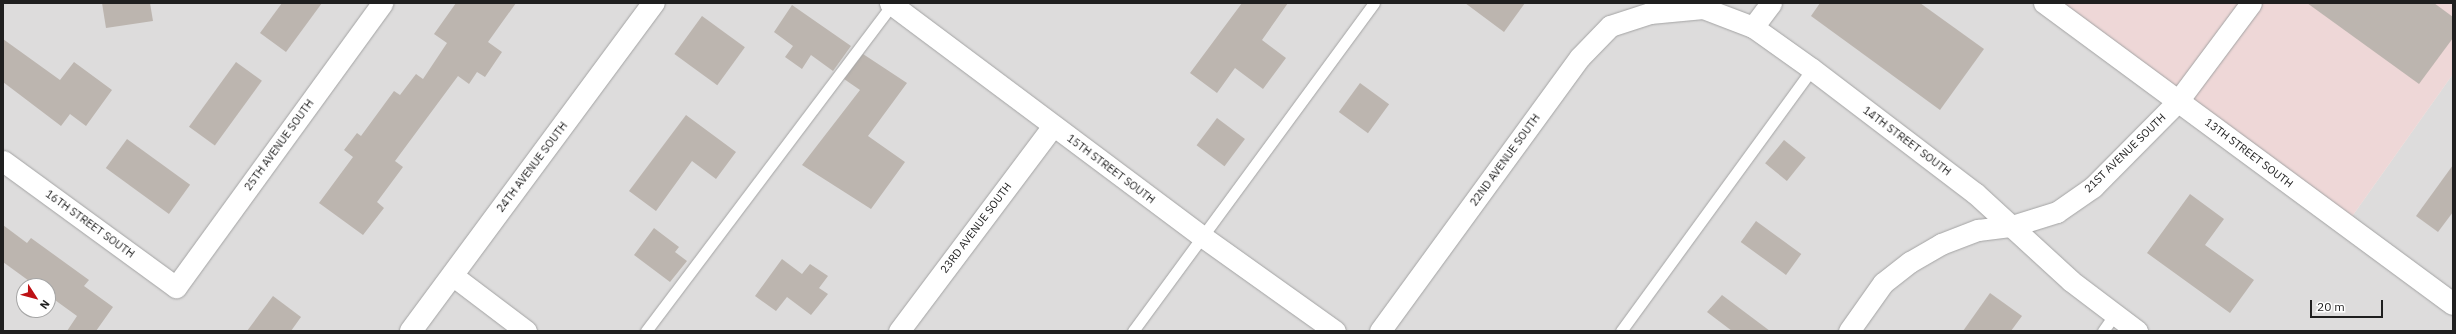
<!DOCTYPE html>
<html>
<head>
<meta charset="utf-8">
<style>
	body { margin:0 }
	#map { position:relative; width:2456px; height:334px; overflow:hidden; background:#efece6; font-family:"IBM Plex Sans",sans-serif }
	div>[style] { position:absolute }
	.residential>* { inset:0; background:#dddcdc }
	.commercial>* { inset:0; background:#eed7d7 }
	.building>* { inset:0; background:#bcb5af; transform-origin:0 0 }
	.roads { filter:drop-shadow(0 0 1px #a3a3a3) drop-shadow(0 0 1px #a3a3a3) }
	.service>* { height:11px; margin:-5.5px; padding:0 5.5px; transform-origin:5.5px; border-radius:5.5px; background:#fff }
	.minor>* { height:21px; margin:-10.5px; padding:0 10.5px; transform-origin:10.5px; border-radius:10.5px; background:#fff }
	.tertiary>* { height:22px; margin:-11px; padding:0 11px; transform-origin:11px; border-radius:11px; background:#fff }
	span { translate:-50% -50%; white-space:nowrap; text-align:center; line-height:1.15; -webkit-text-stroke:4px #fff; paint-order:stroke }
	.street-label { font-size:11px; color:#1f1f1f }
	.frame { position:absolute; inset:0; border:4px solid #1f1f1f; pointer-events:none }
	.north { position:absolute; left:16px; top:278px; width:40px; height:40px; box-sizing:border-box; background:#fff; border:1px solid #a5a5a5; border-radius:50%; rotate:126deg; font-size:11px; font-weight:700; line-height:16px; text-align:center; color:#1f1f1f }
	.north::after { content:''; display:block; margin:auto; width:14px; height:18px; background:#bd1115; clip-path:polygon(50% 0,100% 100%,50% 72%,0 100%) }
	.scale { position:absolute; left:2310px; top:300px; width:73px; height:18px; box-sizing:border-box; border:2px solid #1f1f1f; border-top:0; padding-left:5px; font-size:12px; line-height:14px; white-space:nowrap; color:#1f1f1f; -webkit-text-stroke:3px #fff; paint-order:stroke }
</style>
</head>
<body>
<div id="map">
	<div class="residential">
		<div style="clip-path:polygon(evenodd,3px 3px,2045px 3px,2346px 225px,2453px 74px,2453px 331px,3px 331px,3px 3px,24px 286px,48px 286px,48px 310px,24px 310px,24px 286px)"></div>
	</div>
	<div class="commercial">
		<div style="clip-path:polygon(2045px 3px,2453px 3px,2453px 74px,2346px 225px)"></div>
	</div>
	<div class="building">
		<div style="clip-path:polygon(102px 3px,150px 3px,153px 21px,106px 28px)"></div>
		<div style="clip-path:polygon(282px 3px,322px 3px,286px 52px,260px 33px)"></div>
		<div style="clip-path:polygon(456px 3px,516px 3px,488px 42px,502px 52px,485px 77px,477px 72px,469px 84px,458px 76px,395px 161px,403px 167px,377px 202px,384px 208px,363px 235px,319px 203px,353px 157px,344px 150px,357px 133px,361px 136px,394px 91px,400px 95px,416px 74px,423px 79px,447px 43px,434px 34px)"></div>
		<div style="clip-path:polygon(1242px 3px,1288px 3px,1262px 40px,1286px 58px,1263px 89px,1235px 68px,1217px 93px,1190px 73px)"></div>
		<div style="clip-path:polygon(1465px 3px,1525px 3px,1504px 32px)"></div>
		<div style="clip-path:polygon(1820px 3px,1920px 3px,1984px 49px,1940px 110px,1811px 16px)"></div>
		<div style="clip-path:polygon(2307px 3px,2434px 3px,2453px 17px,2453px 38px,2419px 84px)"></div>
		<div style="clip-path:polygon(792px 5px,851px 46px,833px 71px,811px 55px,802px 69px,785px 57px,793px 46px,774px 32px)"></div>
		<div style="left:702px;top:16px;width:53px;height:47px;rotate:36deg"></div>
		<div style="clip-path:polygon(3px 39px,60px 80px,74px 62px,112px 90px,86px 126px,70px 114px,61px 126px,3px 82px)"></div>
		<div style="clip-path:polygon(863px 54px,907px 83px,868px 136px,905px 162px,871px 209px,802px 165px,860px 90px,844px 79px)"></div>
		<div style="left:236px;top:62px;width:32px;height:80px;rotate:36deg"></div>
		<div style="left:1360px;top:83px;width:36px;height:36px;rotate:36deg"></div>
		<div style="clip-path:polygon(686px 115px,736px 152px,716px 179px,692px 161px,656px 211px,629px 191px)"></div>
		<div style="left:1217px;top:118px;width:35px;height:34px;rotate:37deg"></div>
		<div style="left:127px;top:139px;width:78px;height:36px;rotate:36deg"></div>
		<div style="left:1784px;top:140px;width:28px;height:30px;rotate:39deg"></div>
		<div style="clip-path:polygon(2453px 165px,2453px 212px,2438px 232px,2416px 216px)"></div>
		<div style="clip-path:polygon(2190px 194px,2224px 219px,2205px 245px,2254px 280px,2230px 313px,2147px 253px)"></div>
		<div style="left:1756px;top:221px;width:56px;height:26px;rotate:36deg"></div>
		<div style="clip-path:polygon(3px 225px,27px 243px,31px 238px,89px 280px,84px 286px,113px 307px,96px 331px,67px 331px,77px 316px,48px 295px,48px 286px,36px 286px,3px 262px)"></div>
		<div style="clip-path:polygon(654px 228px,679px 247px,675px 252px,687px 261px,670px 282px,634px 255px)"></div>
		<div style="clip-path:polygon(782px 259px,802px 274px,810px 264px,828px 276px,819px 288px,828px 294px,811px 315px,787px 297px,776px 311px,755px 296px)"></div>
		<div style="clip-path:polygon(1990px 293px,2022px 316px,2011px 331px,1963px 331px)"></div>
		<div style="clip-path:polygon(1722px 295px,1770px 331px,1732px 331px,1707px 312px)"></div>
		<div style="clip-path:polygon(273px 296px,301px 317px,291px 331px,247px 331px)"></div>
	</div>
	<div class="roads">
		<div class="service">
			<div style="left:646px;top:331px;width:409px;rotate:-53deg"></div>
			<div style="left:1133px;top:331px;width:407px;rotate:-53.7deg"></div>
			<div style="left:1621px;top:331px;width:324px;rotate:-53.9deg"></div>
			<div style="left:2103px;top:331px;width:19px;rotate:-55deg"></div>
		</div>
		<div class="minor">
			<div style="left:890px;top:3px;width:391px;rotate:36.8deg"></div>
			<div style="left:1203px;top:237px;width:162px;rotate:35.5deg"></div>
			<div style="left:1753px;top:27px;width:30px;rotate:-53deg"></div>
			<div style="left:3px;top:161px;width:214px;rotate:36.1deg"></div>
			<div style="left:176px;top:287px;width:351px;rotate:-54deg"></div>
			<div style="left:452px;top:275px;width:93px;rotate:37.1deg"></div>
			<div style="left:899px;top:331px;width:256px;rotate:-53.1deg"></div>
			<div style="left:1380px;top:331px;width:339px;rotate:-53.9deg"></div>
			<div style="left:1580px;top:57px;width:43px;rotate:-45.9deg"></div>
			<div style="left:1610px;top:26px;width:42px;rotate:-18deg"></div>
			<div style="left:1650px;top:13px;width:53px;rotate:-5.4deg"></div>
			<div style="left:1703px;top:8px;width:53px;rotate:20.8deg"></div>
			<div style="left:1753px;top:27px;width:72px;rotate:35.4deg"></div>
			<div style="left:1812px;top:69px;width:205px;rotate:37.3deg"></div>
			<div style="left:1975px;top:193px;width:130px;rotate:42.5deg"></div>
			<div style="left:2071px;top:281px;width:83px;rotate:37.1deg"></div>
			<div style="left:1849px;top:331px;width:59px;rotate:-54.7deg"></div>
			<div style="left:1883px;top:283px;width:34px;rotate:-38deg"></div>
			<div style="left:1910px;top:262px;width:36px;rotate:-30deg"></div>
			<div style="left:1941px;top:244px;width:40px;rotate:-21deg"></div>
			<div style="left:1978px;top:230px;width:34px;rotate:-7deg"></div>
			<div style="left:2012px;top:226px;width:47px;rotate:-17.3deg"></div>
			<div style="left:2057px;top:212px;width:44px;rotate:-34.8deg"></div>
			<div style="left:2093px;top:187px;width:121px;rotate:-45.3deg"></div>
			<div style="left:2178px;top:101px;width:122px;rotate:-53.3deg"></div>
		</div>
		<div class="tertiary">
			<div style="left:2045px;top:3px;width:507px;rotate:36.42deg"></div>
			<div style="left:411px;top:331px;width:408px;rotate:-53.5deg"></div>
		</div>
	</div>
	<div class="street-label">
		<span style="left:1907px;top:141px;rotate:37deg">14TH STREET SOUTH</span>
		<span style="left:279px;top:145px;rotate:-54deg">25TH AVENUE SOUTH</span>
		<span style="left:2125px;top:153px;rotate:-44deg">21ST AVENUE SOUTH</span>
		<span style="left:2249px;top:153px;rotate:37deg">13TH STREET SOUTH</span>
		<span style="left:1505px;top:160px;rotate:-54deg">22ND AVENUE SOUTH</span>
		<span style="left:532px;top:167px;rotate:-53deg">24TH AVENUE SOUTH</span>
		<span style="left:1111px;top:169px;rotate:37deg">15TH STREET SOUTH</span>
		<span style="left:90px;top:224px;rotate:36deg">16TH STREET SOUTH</span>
		<span style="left:976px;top:228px;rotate:-53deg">23RD AVENUE SOUTH</span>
	</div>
	<div class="frame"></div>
	<div class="north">N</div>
	<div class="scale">20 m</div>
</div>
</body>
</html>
